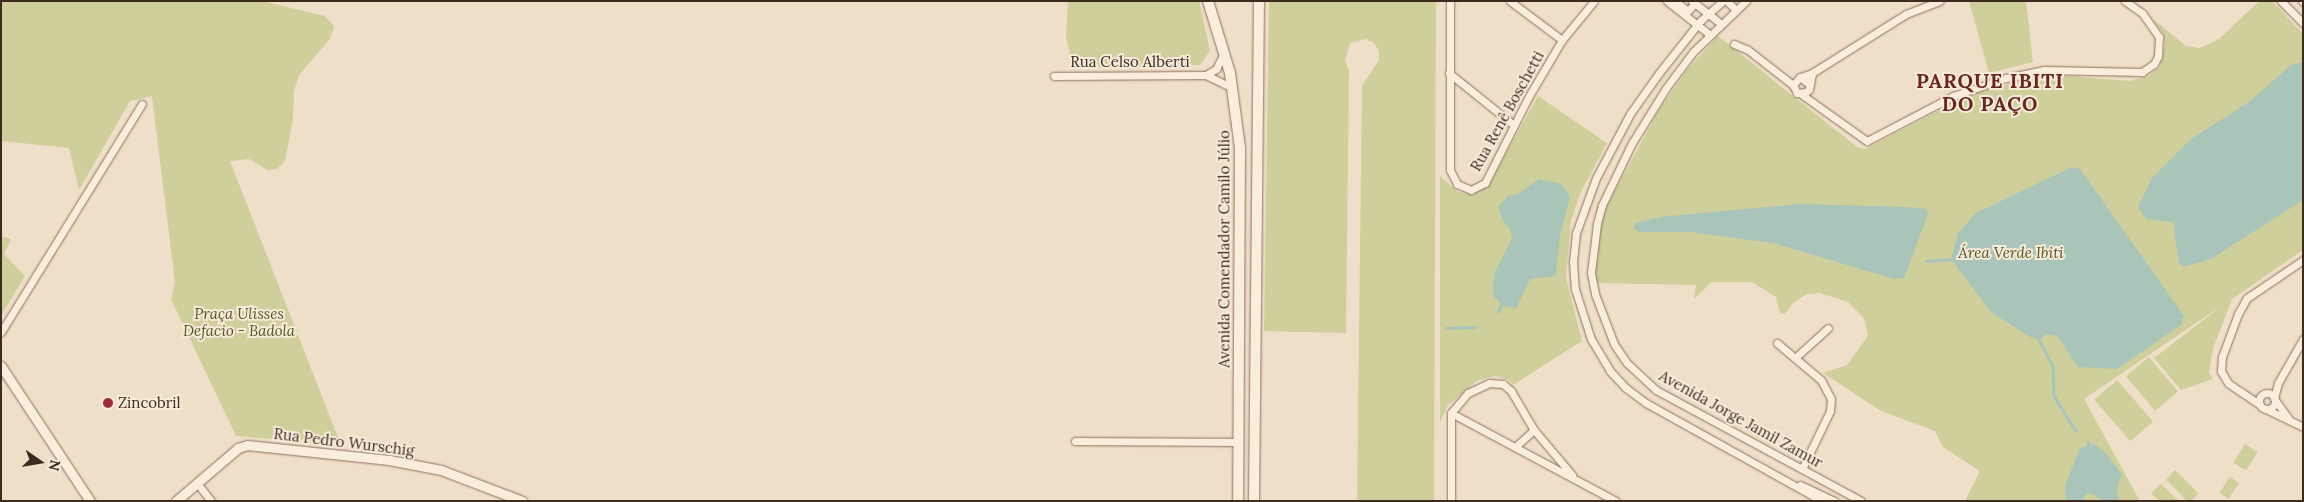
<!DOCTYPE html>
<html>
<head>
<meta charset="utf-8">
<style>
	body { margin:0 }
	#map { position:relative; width:2304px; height:502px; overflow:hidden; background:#f0dfc8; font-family:Lora,serif }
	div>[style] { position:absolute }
	.green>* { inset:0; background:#cecf9b; transform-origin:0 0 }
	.water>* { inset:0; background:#a9c4b9 }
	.stream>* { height:2.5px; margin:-1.25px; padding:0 1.25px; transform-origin:1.25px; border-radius:1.25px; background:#a9c4b9 }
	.roads { filter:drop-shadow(0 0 1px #8c705c) drop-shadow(0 0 1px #8c705c) }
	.minor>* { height:7px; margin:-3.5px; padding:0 3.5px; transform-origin:3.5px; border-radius:3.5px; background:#faeddc }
	.minor>.ring { margin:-3.5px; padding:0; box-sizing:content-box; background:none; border:7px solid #faeddc; border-radius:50% }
	.tertiary>* { height:9px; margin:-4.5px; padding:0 4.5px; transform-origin:4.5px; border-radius:4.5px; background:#faeddc }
	.secondary>* { height:10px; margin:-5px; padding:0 5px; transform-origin:5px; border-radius:5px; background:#faeddc }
	.dots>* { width:14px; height:14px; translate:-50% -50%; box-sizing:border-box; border:2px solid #f7ead8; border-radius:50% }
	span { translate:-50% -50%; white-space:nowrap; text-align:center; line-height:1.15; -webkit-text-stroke:4px #f7ead8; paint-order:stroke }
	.street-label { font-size:15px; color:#3d2b20 }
	.park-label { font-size:15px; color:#525926; font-style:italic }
	.poi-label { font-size:15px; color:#3d2b20 }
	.left { translate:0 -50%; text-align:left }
	.district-label { font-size:20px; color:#6a261e; font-weight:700; letter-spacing:1px }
	.frame { position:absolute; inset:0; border:2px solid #3d2b20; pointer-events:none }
	.north { position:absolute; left:15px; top:437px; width:50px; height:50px; -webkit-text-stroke:4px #f7ead8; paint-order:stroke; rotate:103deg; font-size:14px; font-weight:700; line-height:20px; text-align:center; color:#3d2b20 }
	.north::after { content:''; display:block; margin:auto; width:18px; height:22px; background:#3d2b20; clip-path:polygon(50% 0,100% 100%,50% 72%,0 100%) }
</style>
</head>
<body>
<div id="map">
	<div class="green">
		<div style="clip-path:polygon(1px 1px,262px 1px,325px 16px,334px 26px,330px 39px,299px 75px,294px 91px,293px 119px,285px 161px,277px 169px,267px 170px,249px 159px,230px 161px,341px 445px,236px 436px,171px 299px,175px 282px,152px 96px,130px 101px,79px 190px,69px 148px,1px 141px)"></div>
		<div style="clip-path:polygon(1068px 1px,1199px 1px,1210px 51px,1200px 65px,1084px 68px,1070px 54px,1066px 36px)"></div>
		<div style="clip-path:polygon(1269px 1px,1436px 1px,1434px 501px,1357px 501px,1362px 86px,1379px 60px,1379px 51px,1374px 43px,1366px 39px,1350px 43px,1345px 61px,1349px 71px,1346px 333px,1264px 331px)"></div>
		<div style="clip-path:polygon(1969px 1px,2026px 1px,2033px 62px,1989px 73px)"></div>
		<div style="clip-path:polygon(2259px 1px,2272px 1px,2303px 34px,2303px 250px,2232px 299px,2213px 349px,2209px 373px,2213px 379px,2181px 390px,2154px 358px,2224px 304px,2084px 399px,2140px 501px,1965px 501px,1980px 471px,1943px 447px,1935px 431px,1881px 411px,1823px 373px,1847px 365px,1868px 336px,1864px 318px,1848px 302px,1820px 293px,1807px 294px,1794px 302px,1785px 314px,1780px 313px,1776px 297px,1752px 282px,1712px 282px,1694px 299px,1696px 285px,1596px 283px,1595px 253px,1599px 252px,1595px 251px,1601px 218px,1609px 202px,1660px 108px,1687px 70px,1718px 36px,1857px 147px,1865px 149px,1971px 94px,2030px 79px,2068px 76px,2129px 81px,2149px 76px,2160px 66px,2165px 44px,2163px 33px,2153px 19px,2186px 46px,2200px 48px,2219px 39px)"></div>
		<div style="clip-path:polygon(1538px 96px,1607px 143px,1581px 192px,1571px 220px,1566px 278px,1582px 341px,1513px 385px,1509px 380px,1495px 376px,1478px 380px,1448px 405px,1440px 423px,1440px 176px,1458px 192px,1467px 194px,1488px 186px)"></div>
		<div style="clip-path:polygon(1px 236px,11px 239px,4px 254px,25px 276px,1px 316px)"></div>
		<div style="left:2149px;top:357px;width:45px;height:30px;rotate:50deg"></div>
		<div style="left:2117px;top:380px;width:55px;height:30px;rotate:49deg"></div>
		<div style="left:2245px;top:444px;width:15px;height:22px;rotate:32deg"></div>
		<div style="clip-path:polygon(2175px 470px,2198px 493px,2192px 501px,2187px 501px,2166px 480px)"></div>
		<div style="left:2230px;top:477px;width:11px;height:19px;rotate:34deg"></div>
		<div style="clip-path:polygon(2161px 484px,2179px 501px,2159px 501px,2151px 493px)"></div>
	</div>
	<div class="water">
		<div style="clip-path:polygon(2303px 62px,2303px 200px,2211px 259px,2184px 267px,2179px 263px,2173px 222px,2146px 219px,2138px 207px,2152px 178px,2191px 139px,2249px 102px,2291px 65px)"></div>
		<div style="clip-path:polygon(2072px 167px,2080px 169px,2184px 316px,2181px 325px,2117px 369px,2078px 367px,2057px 336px,2046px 334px,2039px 340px,2030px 337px,1991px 312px,1951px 259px,1958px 233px,1976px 213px)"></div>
		<div style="clip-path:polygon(1539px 179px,1561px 184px,1570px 197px,1560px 236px,1556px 276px,1530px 279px,1516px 308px,1504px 306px,1494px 297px,1493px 287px,1495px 272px,1512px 239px,1510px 229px,1502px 220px,1499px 206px,1508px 196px,1518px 194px)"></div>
		<div style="clip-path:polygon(1800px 204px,1905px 207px,1926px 209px,1928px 214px,1904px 278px,1894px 279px,1773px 243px,1690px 232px,1640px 232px,1633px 228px,1636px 223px,1661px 217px)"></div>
		<div style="clip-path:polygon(2094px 444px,2105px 452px,2122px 474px,2117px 488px,2119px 501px,2103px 501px,2093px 494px,2087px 494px,2081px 501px,2066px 501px,2065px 486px,2080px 448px)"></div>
	</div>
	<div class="stream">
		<div style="left:1926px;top:261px;width:26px;rotate:-4deg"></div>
		<div style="left:1498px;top:312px;width:11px;rotate:-68deg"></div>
		<div style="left:1446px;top:328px;width:29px;rotate:-2deg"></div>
		<div style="left:2038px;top:337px;width:34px;rotate:63deg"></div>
		<div style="left:2053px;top:367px;width:29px;rotate:88deg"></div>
		<div style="left:2054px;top:396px;width:41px;rotate:57.8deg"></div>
		<div style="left:2088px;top:442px;width:7px;rotate:74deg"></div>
	</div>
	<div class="roads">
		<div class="minor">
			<div style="left:1450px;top:1px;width:169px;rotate:90deg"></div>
			<div style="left:1450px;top:170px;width:16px;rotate:63deg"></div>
			<div style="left:1457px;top:184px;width:15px;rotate:23deg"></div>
			<div style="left:1471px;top:190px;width:16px;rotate:-27deg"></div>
			<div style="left:1485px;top:183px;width:97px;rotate:-63.2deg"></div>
			<div style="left:1529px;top:96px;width:65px;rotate:-59.5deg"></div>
			<div style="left:1562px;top:40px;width:50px;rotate:-50.6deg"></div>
			<div style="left:1510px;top:1px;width:65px;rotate:36.9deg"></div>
			<div style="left:1667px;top:1px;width:55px;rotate:38.3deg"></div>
			<div style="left:1675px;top:1px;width:16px;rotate:38deg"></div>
			<div style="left:1688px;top:11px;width:11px;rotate:-49deg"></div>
			<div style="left:1692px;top:1px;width:36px;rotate:38deg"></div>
			<div style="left:1723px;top:1px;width:29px;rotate:139deg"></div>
			<div style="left:1701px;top:20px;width:68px;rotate:128.4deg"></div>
			<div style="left:1659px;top:73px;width:50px;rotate:125.3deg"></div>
			<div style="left:1630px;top:114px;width:72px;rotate:118deg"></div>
			<div style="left:1596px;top:178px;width:59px;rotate:110deg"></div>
			<div style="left:1576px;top:233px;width:29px;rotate:96deg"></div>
			<div style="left:1573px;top:262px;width:27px;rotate:86deg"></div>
			<div style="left:1575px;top:289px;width:52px;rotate:72.3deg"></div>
			<div style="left:1591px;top:339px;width:37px;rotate:59deg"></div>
			<div style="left:1610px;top:371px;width:23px;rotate:47deg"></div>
			<div style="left:1626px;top:388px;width:25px;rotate:37deg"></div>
			<div style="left:1646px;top:403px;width:201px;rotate:29.1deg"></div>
			<div style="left:1727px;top:1px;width:13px;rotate:45deg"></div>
			<div style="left:1746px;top:1px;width:74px;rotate:136.1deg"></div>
			<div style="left:1693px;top:52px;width:45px;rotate:126.9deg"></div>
			<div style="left:1666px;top:88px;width:65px;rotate:121.7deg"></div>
			<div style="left:1632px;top:143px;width:69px;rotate:115.8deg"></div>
			<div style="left:1602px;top:205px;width:20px;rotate:105deg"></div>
			<div style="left:1597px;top:224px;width:49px;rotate:97deg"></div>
			<div style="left:1591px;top:273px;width:21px;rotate:79deg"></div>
			<div style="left:1595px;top:294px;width:53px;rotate:69.2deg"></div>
			<div style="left:1614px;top:344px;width:23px;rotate:56deg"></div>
			<div style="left:1627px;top:363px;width:40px;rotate:43deg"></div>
			<div style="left:1656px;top:390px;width:233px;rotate:28.4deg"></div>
			<div style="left:2281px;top:1px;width:31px;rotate:45deg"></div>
			<div style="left:2302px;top:1px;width:1px;rotate:45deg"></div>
			<div style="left:1734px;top:44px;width:15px;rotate:23deg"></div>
			<div style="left:1748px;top:50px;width:57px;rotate:37.9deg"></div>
			<div style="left:1449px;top:73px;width:83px;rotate:38.7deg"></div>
			<div style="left:1206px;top:75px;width:12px;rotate:-31deg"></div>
			<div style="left:1216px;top:69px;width:18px;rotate:-63deg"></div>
			<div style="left:1054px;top:76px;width:152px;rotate:-0.4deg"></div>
			<div style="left:1206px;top:75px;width:30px;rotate:26deg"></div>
			<div style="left:1800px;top:77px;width:13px;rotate:-18deg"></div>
			<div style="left:1812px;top:73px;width:111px;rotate:-32.1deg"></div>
			<div style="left:1906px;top:14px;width:36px;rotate:-21deg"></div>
			<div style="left:1809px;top:84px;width:11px;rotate:-142deg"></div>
			<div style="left:1800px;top:77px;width:11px;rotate:131deg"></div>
			<div style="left:1793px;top:85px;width:9px;rotate:63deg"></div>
			<div style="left:1797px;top:93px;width:9px;rotate:-6deg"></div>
			<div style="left:1806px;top:92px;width:4px;rotate:-45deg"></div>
			<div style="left:1809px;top:89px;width:16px;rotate:-79deg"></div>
			<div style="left:1801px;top:94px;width:81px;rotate:35.5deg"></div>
			<div style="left:1867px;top:141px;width:97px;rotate:-27.6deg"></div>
			<div style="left:1953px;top:96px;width:56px;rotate:-18.8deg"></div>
			<div style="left:2006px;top:78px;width:39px;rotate:-12deg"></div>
			<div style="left:2044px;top:70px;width:98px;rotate:1.2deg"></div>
			<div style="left:2142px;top:72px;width:14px;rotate:-34deg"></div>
			<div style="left:2154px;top:64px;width:9px;rotate:-63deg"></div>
			<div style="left:2158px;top:56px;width:19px;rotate:-87deg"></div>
			<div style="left:2159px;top:37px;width:29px;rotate:-125deg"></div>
			<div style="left:2142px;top:13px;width:21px;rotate:-145deg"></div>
			<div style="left:1px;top:332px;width:268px;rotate:-58.3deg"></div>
			<div style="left:1777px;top:343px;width:57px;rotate:40.1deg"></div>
			<div style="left:1821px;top:380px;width:21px;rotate:62deg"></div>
			<div style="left:1831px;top:399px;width:12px;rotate:95deg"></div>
			<div style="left:1830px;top:411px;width:64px;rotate:115.8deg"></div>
			<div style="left:1796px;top:357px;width:43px;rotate:-42.2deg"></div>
			<div class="ring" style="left:2259px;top:393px;width:9px;height:9px"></div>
			<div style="left:2274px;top:398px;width:16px;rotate:-75deg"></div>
			<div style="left:2278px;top:383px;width:51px;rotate:-60.4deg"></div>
			<div style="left:2275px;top:400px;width:22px;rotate:54deg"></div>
			<div style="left:2259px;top:404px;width:37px;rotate:-146deg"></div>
			<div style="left:2228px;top:383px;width:14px;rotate:-120deg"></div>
			<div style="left:2221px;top:371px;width:14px;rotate:-86deg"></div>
			<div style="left:2222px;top:357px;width:46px;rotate:-69.6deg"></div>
			<div style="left:2238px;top:314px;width:18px;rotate:-61deg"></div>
			<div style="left:2247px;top:298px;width:68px;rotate:-34.2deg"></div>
			<div style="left:2266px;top:409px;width:41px;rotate:25.9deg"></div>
			<div style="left:1451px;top:413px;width:187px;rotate:28.1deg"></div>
			<div style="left:1451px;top:413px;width:26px;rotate:-50deg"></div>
			<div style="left:1468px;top:393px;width:23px;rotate:-25deg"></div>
			<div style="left:1489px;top:383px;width:14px;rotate:4deg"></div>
			<div style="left:1503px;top:384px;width:11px;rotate:41deg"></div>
			<div style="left:1511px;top:391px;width:45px;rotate:59.5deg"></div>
			<div style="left:1534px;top:430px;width:59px;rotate:49.8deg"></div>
			<div style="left:1075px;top:441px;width:164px;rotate:0.3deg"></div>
			<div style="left:1515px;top:447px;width:25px;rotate:-42deg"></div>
			<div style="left:197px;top:483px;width:23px;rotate:52deg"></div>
			<div style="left:1800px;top:485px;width:38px;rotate:25deg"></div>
			<div style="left:1451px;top:501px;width:88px;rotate:-90deg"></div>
		</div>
		<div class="tertiary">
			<div style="left:1px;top:366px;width:162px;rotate:56.6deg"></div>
			<div style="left:176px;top:501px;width:82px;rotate:-40.5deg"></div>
			<div style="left:238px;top:448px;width:9px;rotate:-18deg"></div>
			<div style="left:247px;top:445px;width:143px;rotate:6deg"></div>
			<div style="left:389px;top:460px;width:53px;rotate:10.9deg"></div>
			<div style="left:441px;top:470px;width:87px;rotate:20.9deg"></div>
		</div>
		<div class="secondary">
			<div style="left:1208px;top:1px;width:75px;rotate:73deg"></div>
			<div style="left:1230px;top:73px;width:76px;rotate:82.4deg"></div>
			<div style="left:1240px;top:148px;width:353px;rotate:90.3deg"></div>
			<div style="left:1254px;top:501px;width:500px;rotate:-89.43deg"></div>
		</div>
	</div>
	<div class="dots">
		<div style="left:108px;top:403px;background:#9d2b38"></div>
	</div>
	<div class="street-label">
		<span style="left:1130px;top:62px">Rua Celso Alberti</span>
		<span style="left:1507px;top:111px;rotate:-61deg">Rua Renê Boschetti</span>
		<span style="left:1224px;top:249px;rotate:-90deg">Avenida Comendador Camilo Júlio</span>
		<span style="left:1741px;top:419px;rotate:29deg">Avenida Jorge Jamil Zamur</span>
		<span style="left:344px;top:442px;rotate:7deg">Rua Pedro Wurschig</span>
	</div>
	<div class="park-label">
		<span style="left:2011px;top:253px">Área Verde Ibiti</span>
		<span style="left:239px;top:322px">Praça Ulisses<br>Defacio - Badola</span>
	</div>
	<div class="poi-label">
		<span class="left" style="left:118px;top:403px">Zincobril</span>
	</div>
	<div class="district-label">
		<span style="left:1990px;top:92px">PARQUE IBITI<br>DO PAÇO</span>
	</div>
	<div class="frame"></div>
	<div class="north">N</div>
</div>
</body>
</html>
